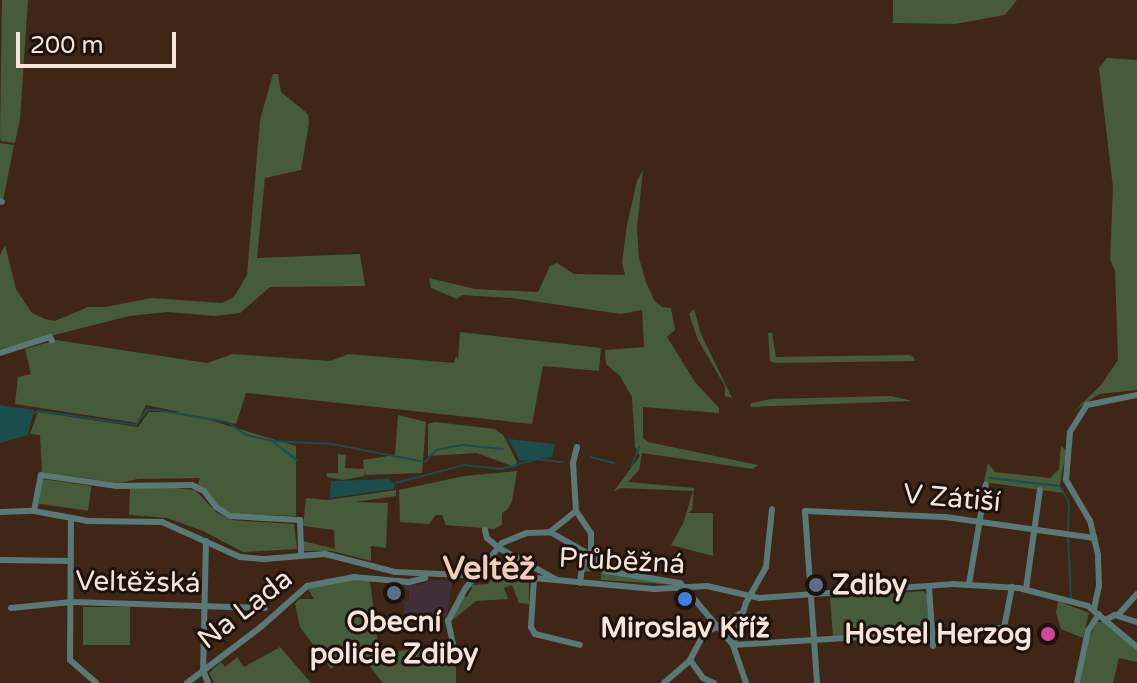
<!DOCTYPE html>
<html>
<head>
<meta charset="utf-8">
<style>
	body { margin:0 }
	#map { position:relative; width:1137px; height:683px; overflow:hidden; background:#402616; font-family:"Varela Round",sans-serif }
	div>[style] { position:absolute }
	.education>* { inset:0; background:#412f38 }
	.green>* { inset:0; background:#465b3a; transform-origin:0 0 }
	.water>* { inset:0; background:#1d4c4d }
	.stream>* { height:2px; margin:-1px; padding:0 1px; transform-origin:1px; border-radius:1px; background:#1d4c4d }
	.minor>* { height:6px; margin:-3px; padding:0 3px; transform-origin:3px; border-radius:3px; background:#587977 }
	.dots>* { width:22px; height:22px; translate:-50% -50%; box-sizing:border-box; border:4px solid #1e130c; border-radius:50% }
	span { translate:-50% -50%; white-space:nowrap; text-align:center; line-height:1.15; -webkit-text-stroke:6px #1e130c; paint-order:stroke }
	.street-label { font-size:28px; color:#f7e5db }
	.poi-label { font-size:28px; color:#f7e5db; font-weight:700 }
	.left { translate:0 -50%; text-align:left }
	.right { translate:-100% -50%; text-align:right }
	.quarter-label { font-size:32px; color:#f0ceba; font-weight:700 }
	.scale { position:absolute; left:16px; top:32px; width:160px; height:36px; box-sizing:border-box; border:4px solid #f7e5db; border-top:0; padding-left:10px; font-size:24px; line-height:28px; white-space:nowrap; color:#f7e5db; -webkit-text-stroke:6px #1e130c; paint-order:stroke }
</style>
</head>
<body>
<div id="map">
	<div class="education">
		<div style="clip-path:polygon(431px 580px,452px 581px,447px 616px,404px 623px,404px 602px,409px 601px,409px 590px,397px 590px,396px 584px,420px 585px)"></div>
	</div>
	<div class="green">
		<div style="clip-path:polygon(2px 0,28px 0,20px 119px,15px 143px,1px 141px,0 137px)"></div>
		<div style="clip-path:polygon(893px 0,1017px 0,1005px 15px,955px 24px,893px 23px)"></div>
		<div style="clip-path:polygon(1107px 58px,1137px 60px,1137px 390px,1099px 394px,1074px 411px,1101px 385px,1118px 360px,1115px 271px,1110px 259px,1113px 188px,1099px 68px)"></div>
		<div style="clip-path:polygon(273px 74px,278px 74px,281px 92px,308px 114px,309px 123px,301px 170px,265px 178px,257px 258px,360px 254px,365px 286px,270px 287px,240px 313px,214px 316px,168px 312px,129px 316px,0 349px,0 255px,5px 245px,16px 289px,32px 313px,45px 319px,55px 321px,88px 307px,105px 307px,152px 298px,222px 303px,234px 297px,247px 275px,260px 120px)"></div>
		<div style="clip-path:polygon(0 143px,14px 145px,3px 201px,0 200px)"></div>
		<div style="clip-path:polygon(643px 170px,637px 229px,639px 258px,646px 282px,654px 300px,662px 307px,671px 308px,675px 330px,667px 337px,695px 382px,719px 408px,719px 413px,643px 407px,643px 438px,648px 442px,758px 465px,753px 469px,642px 453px,639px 470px,628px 482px,694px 488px,692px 510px,688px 513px,713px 513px,713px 556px,671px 545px,683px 524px,693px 491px,621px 488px,614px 491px,640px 456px,635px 447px,632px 397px,620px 376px,606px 364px,605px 350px,644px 347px,642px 310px,621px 314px,512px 298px,462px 295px,457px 299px,431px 288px,429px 278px,475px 289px,538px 292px,550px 266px,557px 263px,574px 274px,625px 275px,622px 262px,627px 225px,637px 181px)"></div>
		<div style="clip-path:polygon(694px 309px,701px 334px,732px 398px,725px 396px,725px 386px,698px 340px,689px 314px)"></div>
		<div style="clip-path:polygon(460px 332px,601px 348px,599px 371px,543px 366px,532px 424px,246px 393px,236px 424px,196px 416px,296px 446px,296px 516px,233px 514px,220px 507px,198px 484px,200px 478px,138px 479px,120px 483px,42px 472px,40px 435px,30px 434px,38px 412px,138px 427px,149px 412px,180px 412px,146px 405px,137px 423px,15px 404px,18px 377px,31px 374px,25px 349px,56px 340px,207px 363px,233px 354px,330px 361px,349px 354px,454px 363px,456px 356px,458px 360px)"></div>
		<div style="clip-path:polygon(768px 333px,772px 333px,776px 357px,908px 355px,913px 356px,915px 361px,776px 363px,770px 361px)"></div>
		<div style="clip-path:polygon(891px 396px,912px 401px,750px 407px,751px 403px,771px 399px)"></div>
		<div style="clip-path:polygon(398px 415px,426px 422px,422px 473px,365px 475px,364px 472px,364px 476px,343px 480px,327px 477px,327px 473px,338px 473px,338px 454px,346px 455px,345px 468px,364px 469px,363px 460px,395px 455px)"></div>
		<div style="clip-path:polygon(435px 422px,495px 429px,504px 436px,517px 462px,515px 467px,477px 453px,428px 456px,428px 424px)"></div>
		<div style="clip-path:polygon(1061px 446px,1066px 451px,1060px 485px,1064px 493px,984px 482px,988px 463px,995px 472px,1050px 478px,1059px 469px)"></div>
		<div style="clip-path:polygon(517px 471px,512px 501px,508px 509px,502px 513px,502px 525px,494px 529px,446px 525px,442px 515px,436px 515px,429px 524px,400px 522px,399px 490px,464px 476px)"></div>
		<div style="left:42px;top:479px;width:50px;height:25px;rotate:8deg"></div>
		<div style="clip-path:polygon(151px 486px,195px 490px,216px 512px,230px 520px,294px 524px,297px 549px,243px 552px,203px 531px,167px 518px,129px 515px,130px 489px)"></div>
		<div style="clip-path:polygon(396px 490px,396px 496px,355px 502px,388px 503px,386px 548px,371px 546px,371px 561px,332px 551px,304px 551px,303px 541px,335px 549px,334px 530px,303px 526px,306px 498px,328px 500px)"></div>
		<div style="clip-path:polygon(590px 559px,609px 573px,677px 585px,601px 580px,601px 571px,582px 572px)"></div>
		<div style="clip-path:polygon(345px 579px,370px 581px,379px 655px,448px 642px,456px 660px,456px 683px,383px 683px,356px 649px,331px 669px,300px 627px,295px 604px,299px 599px,314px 599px,308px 589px)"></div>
		<div style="clip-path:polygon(491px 579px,529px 580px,529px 604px,519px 603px,512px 585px,504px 588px,508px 599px,476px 601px,450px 622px,463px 596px,467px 597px,472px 588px,471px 585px,488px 584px)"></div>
		<div style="clip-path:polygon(923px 591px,927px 594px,929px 628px,833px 636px,830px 598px)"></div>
		<div style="clip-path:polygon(1058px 601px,1089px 613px,1083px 638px,1061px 629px,1056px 613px)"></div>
		<div style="left:83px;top:607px;width:47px;height:38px"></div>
		<div style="clip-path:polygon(1097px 622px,1104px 622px,1137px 650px,1137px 662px,1119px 658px,1113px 683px,1080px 683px,1089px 638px)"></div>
		<div style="clip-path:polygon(280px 647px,311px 683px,214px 683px,209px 673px,221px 662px,225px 667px,237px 657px,244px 667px)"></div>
	</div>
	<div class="water">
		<div style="clip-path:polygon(0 405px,34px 410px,28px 435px,0 443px)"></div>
		<div style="clip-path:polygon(508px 439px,555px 444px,552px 457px,520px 461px)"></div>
		<div style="clip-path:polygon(389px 479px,395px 484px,394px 489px,330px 498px,331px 481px)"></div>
	</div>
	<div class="stream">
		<div style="left:32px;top:414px;width:8px;rotate:-23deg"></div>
		<div style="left:39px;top:411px;width:98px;rotate:8.2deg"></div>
		<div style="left:136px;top:425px;width:19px;rotate:-54deg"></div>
		<div style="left:147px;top:410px;width:10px"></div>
		<div style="left:157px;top:410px;width:71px;rotate:9.7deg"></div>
		<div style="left:227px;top:422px;width:23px;rotate:34deg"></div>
		<div style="left:246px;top:435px;width:27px;rotate:13deg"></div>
		<div style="left:272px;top:441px;width:60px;rotate:2.9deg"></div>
		<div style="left:332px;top:444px;width:95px;rotate:11deg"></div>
		<div style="left:425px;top:462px;width:16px;rotate:-47deg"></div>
		<div style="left:436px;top:450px;width:26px;rotate:-11deg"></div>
		<div style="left:462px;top:445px;width:41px;rotate:5.6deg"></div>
		<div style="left:273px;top:442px;width:31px;rotate:37deg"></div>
		<div style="left:591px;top:457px;width:24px;rotate:15deg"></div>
		<div style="left:631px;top:467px;width:22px;rotate:-68deg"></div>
		<div style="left:990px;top:478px;width:70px;rotate:6.5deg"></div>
		<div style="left:1060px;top:486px;width:18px;rotate:61deg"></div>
		<div style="left:1069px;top:502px;width:28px;rotate:92deg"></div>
		<div style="left:396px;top:483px;width:70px;rotate:-14.8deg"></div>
		<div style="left:464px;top:465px;width:38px;rotate:6deg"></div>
		<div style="left:502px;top:469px;width:36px;rotate:-16deg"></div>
		<div style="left:537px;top:459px;width:26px;rotate:7deg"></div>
		<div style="left:1068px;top:537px;width:61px;rotate:87.2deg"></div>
	</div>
	<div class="minor">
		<div style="left:0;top:201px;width:2px;rotate:27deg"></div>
		<div style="left:0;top:353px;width:52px;rotate:-17.7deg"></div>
		<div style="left:50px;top:337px;width:4px;rotate:63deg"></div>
		<div style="left:577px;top:447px;width:16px;rotate:104deg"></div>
		<div style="left:573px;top:463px;width:48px;rotate:86.4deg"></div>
		<div style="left:576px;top:511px;width:27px;rotate:56deg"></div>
		<div style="left:591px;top:533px;width:19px;rotate:90deg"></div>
		<div style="left:591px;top:552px;width:17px;rotate:121deg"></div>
		<div style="left:582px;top:567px;width:16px;rotate:97deg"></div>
		<div style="left:34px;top:511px;width:37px;rotate:-79deg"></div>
		<div style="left:41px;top:475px;width:77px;rotate:8.2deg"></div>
		<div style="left:117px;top:486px;width:75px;rotate:-0.8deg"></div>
		<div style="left:192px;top:485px;width:13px;rotate:27deg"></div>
		<div style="left:204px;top:491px;width:20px;rotate:53deg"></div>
		<div style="left:216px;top:507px;width:17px;rotate:33deg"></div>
		<div style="left:230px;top:516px;width:70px;rotate:3.3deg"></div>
		<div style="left:300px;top:520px;width:36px;rotate:88deg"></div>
		<div style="left:0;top:512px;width:34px;rotate:-2deg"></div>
		<div style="left:34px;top:511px;width:55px;rotate:10.5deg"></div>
		<div style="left:88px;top:521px;width:74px;rotate:0.8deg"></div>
		<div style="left:162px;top:522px;width:85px;rotate:24.2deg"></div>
		<div style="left:240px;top:557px;width:25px;rotate:5deg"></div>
		<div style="left:265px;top:559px;width:60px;rotate:-4.8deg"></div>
		<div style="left:325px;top:554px;width:72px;rotate:14.4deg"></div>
		<div style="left:395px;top:572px;width:139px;rotate:2.5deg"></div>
		<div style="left:534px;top:578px;width:121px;rotate:5.2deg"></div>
		<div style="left:654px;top:589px;width:53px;rotate:-3.2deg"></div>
		<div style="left:707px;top:586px;width:53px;rotate:13deg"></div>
		<div style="left:759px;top:598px;width:194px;rotate:-4.1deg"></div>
		<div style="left:952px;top:584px;width:67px;rotate:3.4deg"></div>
		<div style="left:1019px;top:588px;width:71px;rotate:14.6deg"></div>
		<div style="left:1088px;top:606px;width:64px;rotate:39.9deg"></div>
		<div style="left:71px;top:518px;width:142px;rotate:90.4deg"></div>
		<div style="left:70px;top:660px;width:35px;rotate:41deg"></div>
		<div style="left:485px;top:530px;width:8px;rotate:76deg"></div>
		<div style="left:487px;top:538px;width:16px;rotate:40deg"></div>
		<div style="left:499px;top:548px;width:66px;rotate:28.9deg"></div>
		<div style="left:550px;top:532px;width:33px;rotate:-39deg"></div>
		<div style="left:206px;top:541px;width:129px;rotate:91.3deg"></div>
		<div style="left:203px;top:670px;width:14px;rotate:69deg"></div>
		<div style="left:0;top:560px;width:71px;rotate:0.8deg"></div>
		<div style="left:534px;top:578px;width:49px;rotate:93.5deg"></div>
		<div style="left:531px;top:627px;width:8px;rotate:60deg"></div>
		<div style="left:535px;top:634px;width:46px;rotate:13.7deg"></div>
		<div style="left:969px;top:584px;width:101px;rotate:-80.4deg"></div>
		<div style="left:929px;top:586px;width:60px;rotate:86.2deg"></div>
		<div style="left:684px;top:587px;width:76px;rotate:49.8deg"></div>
		<div style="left:733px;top:645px;width:272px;rotate:-3.6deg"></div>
		<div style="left:1004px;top:628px;width:42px;rotate:-79deg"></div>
		<div style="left:1026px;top:589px;width:100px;rotate:-82deg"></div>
		<div style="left:11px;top:608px;width:61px;rotate:-5.6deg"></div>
		<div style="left:72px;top:602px;width:193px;rotate:1.8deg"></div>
		<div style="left:1094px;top:609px;width:24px;rotate:-78deg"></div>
		<div style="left:1099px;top:586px;width:31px;rotate:-92deg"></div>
		<div style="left:1098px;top:555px;width:35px;rotate:-103deg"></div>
		<div style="left:1090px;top:521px;width:48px;rotate:-120.3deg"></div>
		<div style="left:1066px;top:480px;width:48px;rotate:-85.2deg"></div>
		<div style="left:1070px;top:432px;width:32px;rotate:-58deg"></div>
		<div style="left:1087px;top:405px;width:51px;rotate:-11.3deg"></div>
		<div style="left:1118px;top:615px;width:28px;rotate:-48deg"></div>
		<div style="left:1105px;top:620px;width:11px;rotate:-27deg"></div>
		<div style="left:1115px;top:615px;width:23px;rotate:18deg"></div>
		<div style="left:453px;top:644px;width:24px;rotate:-102deg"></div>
		<div style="left:448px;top:621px;width:36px;rotate:-62deg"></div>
		<div style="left:465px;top:589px;width:59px;rotate:-51.2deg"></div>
		<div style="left:502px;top:543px;width:27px;rotate:-22deg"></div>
		<div style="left:527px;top:533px;width:23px;rotate:-2deg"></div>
		<div style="left:550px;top:532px;width:51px;rotate:29.6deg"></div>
		<div style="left:594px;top:557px;width:18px;rotate:49deg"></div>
		<div style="left:606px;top:571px;width:75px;rotate:9.2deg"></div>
		<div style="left:680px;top:583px;width:6px;rotate:45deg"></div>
		<div style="left:690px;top:660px;width:22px;rotate:54deg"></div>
		<div style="left:703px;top:678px;width:12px;rotate:24deg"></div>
		<div style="left:187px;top:683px;width:94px;rotate:-37.2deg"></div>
		<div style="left:262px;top:626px;width:60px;rotate:-41.6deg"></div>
		<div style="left:307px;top:586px;width:48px;rotate:-10.8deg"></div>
		<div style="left:354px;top:577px;width:55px;rotate:5.2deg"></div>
		<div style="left:409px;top:582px;width:16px;rotate:-14deg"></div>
		<div style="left:425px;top:578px;width:4px;rotate:-90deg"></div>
		<div style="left:664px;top:683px;width:35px;rotate:-41deg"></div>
		<div style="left:690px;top:660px;width:30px;rotate:-62deg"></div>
		<div style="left:704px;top:634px;width:45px;rotate:-29.4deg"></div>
		<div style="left:746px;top:683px;width:40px;rotate:-108.9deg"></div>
		<div style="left:733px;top:645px;width:44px;rotate:-72.8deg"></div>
		<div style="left:746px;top:603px;width:41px;rotate:-60.9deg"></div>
		<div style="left:766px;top:567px;width:58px;rotate:-84.1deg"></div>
		<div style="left:817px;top:683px;width:172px;rotate:-94deg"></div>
		<div style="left:805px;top:511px;width:140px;rotate:2.5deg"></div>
		<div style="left:945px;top:517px;width:151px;rotate:8deg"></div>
		<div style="left:1077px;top:683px;width:53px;rotate:-78.1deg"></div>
		<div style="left:1088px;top:631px;width:20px;rotate:-57deg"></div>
	</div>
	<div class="dots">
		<div style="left:816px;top:585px;background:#5c6f8a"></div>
		<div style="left:394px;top:593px;background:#5c6f8a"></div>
		<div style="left:685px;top:599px;background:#3f7fe0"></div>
		<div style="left:1048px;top:634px;background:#d1479c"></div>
	</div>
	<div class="street-label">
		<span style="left:952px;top:498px;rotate:5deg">V Zátiší</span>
		<span style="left:622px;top:561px;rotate:3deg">Průběžná</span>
		<span style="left:138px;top:582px;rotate:1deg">Veltěžská</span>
		<span style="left:245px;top:609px;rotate:-38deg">Na Lada</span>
	</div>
	<div class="poi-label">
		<span class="left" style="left:832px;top:585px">Zdiby</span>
		<span style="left:394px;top:638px">Obecní<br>policie Zdiby</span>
		<span style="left:685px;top:628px">Miroslav Kříž</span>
		<span class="right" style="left:1032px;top:634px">Hostel Herzog</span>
	</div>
	<div class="quarter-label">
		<span style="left:489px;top:569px">Veltěž</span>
	</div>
	<div class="scale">200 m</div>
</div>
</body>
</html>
